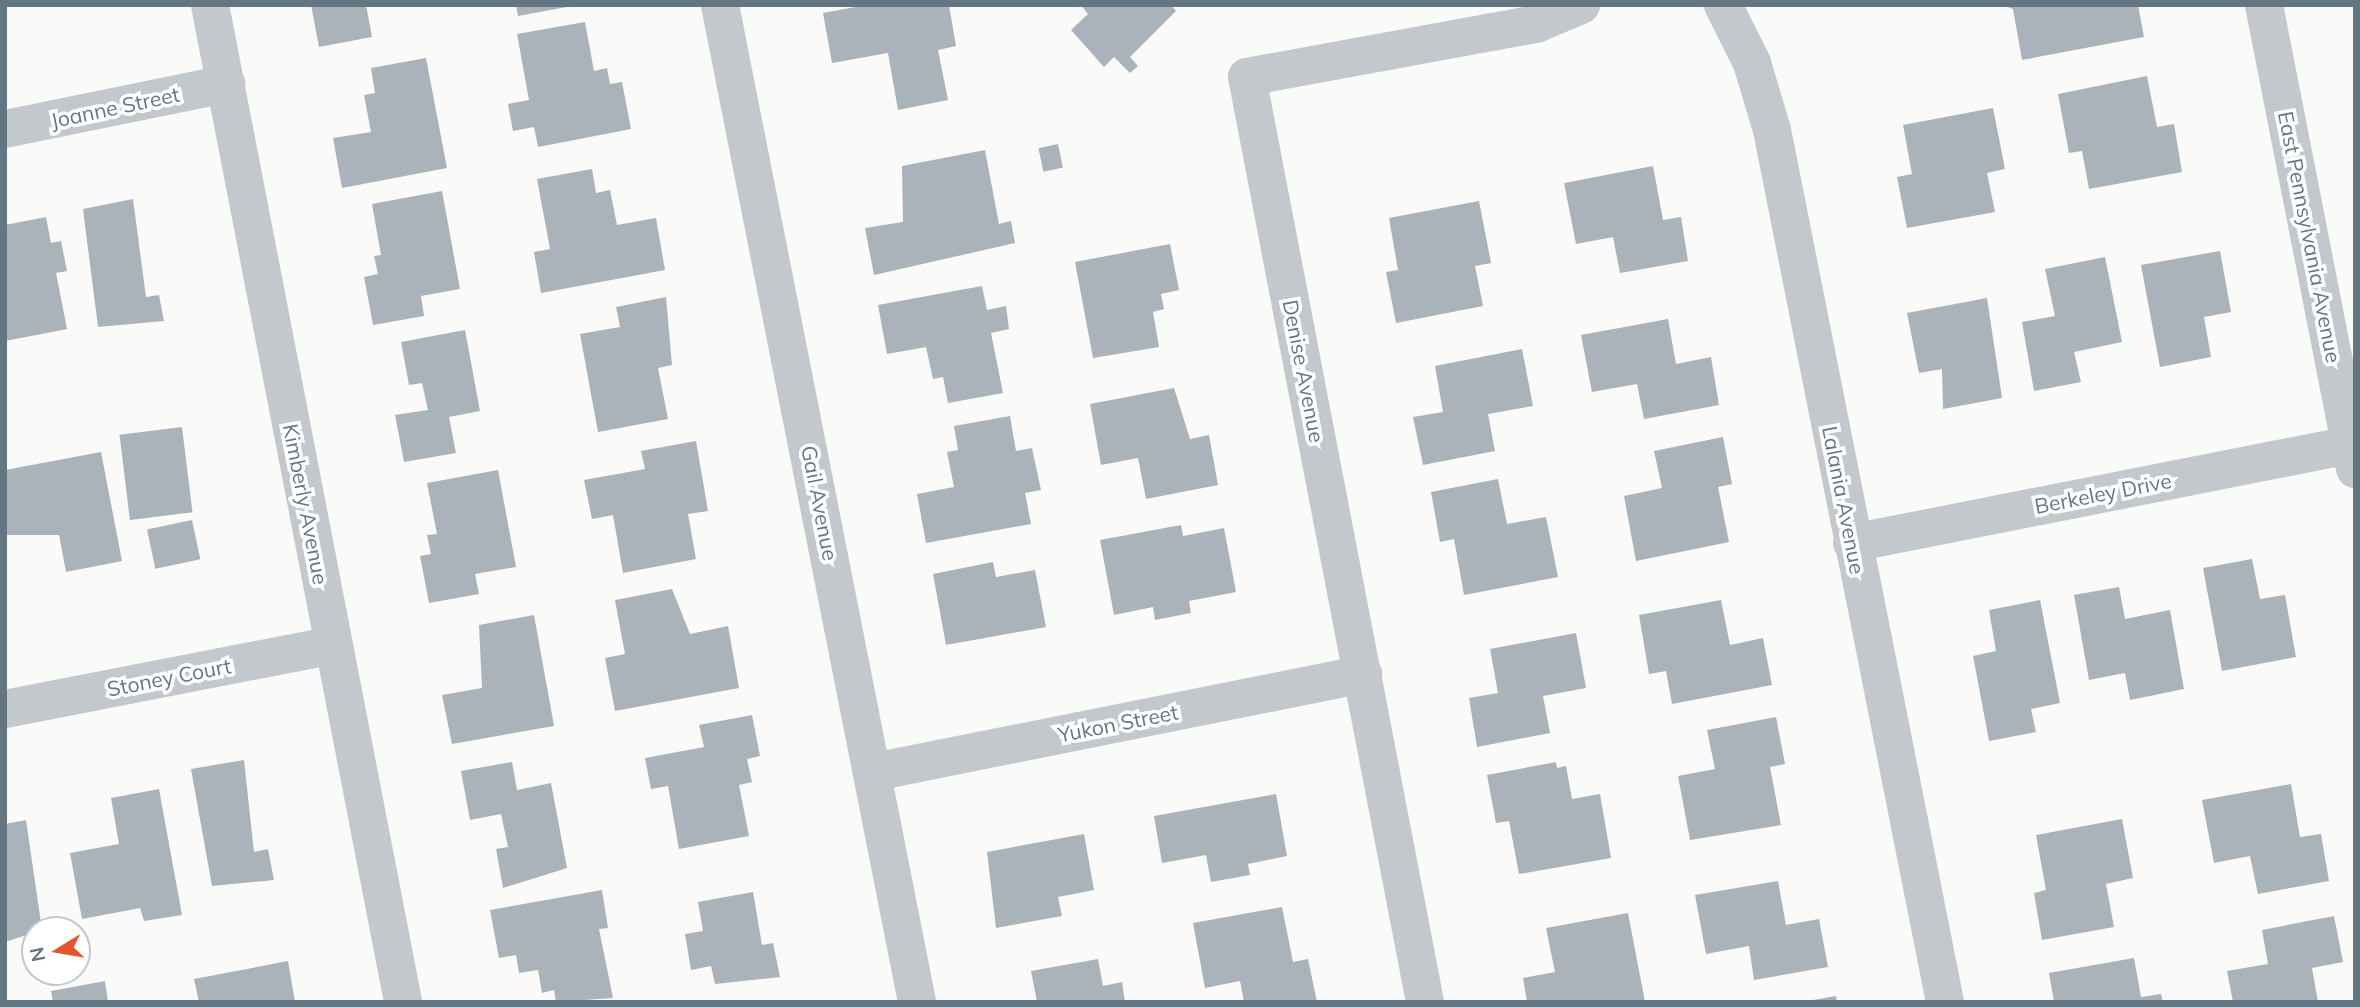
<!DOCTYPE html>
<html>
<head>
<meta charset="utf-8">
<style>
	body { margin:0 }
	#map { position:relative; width:2360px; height:1007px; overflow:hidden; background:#fafaf8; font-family:Mulish,sans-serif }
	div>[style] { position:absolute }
	.building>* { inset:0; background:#aab3b9; transform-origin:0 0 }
	.minor>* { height:38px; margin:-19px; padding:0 19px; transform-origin:19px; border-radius:19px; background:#c3c8cc }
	span { translate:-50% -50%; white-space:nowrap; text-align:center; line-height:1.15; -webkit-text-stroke:7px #fff; paint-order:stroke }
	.street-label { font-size:21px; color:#657683 }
	.frame { position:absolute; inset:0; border:7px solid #657683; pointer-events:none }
	.north { position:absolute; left:21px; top:916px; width:70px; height:70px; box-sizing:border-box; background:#fff; border:2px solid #c1c8cd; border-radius:50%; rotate:259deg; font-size:19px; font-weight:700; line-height:28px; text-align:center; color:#657683 }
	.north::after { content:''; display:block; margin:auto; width:24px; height:32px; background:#e4572e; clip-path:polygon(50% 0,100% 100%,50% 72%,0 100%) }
</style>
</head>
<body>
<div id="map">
	<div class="building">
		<div style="clip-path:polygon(311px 5px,366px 5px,372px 37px,319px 47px)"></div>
		<div style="clip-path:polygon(516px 5px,567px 5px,567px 7px,518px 16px)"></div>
		<div style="clip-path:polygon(866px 5px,949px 5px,956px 46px,938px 50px,948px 100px,898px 110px,888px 53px,832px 63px,823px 13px)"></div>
		<div style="clip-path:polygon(1081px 5px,1171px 5px,1176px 11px,1130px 57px,1138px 66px,1130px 73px,1114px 57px,1104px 67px,1071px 30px,1088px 14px)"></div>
		<div style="clip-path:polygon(2002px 5px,2138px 5px,2144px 37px,2022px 60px,2013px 9px)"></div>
		<div style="clip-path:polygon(585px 22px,594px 71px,607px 68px,610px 84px,622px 82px,631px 129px,538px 147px,534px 127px,513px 131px,508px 104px,529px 100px,517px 34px)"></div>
		<div style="clip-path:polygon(426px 58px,447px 168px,342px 188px,333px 138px,371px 132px,364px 95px,375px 93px,371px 68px)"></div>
		<div style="clip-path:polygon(2147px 76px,2157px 127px,2174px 124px,2182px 172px,2089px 189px,2082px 151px,2069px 153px,2058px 94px)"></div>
		<div style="clip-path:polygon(1993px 108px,2005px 169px,1987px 173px,1995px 212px,1907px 228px,1897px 177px,1912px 174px,1903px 125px)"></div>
		<div style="left:1058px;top:144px;width:24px;height:20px;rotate:78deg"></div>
		<div style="clip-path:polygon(985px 150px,999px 224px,1011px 221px,1015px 243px,874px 275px,865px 228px,903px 222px,902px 166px)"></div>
		<div style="clip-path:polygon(1653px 166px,1663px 220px,1681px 217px,1688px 261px,1620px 273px,1613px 237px,1576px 244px,1564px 183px)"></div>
		<div style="clip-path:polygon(592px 169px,596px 193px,610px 190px,617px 225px,656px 218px,665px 270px,541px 293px,534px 252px,550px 249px,537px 179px)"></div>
		<div style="clip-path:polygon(442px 191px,460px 289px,421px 296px,424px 316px,373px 325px,364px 277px,378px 274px,374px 256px,381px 255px,372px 204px)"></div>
		<div style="clip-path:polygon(133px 199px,146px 297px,159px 295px,164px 321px,98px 327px,83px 209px)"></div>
		<div style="clip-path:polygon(1479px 201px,1491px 263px,1475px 266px,1483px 306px,1396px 323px,1386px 272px,1398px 270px,1389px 218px)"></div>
		<div style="clip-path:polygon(46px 217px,51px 243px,61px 241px,67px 271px,56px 273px,67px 329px,5px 341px,5px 225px)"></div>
		<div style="clip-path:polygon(1170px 244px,1179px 290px,1161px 294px,1164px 309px,1153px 312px,1159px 347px,1093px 358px,1075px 262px)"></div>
		<div style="clip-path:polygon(2220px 251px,2231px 312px,2204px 317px,2211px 357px,2160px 367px,2141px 265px)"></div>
		<div style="clip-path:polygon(2105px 257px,2122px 342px,2074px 352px,2081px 382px,2034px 391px,2022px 322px,2055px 316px,2045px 269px)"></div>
		<div style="clip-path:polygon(982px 286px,987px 310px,1006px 306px,1009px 329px,991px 333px,1003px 393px,948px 403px,943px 377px,933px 379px,926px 347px,887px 354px,878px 305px)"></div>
		<div style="clip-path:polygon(666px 297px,672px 365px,658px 368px,668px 419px,598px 432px,580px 334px,620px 327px,616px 307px)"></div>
		<div style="clip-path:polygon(1987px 298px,2002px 398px,1943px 409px,1942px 369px,1919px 373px,1907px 313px)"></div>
		<div style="clip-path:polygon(1668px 319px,1676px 364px,1711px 357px,1719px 405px,1644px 419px,1637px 384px,1592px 392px,1581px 335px)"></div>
		<div style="clip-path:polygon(465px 330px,480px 411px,449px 417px,456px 453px,404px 462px,395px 415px,428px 410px,422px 383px,409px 385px,401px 342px)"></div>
		<div style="clip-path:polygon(1522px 349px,1533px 406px,1488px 414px,1495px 451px,1423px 465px,1413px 417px,1443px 412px,1435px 366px)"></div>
		<div style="clip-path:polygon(1174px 388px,1190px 439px,1209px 435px,1218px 485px,1146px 499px,1138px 458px,1101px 465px,1090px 404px)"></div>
		<div style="clip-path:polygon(1010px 416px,1016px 451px,1032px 448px,1041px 490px,1025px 493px,1031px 524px,926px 543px,917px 494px,954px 487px,947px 452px,958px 450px,954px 426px)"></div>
		<div style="left:182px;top:427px;width:86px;height:63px;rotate:83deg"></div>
		<div style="clip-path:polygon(1723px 437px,1732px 484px,1718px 487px,1729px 542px,1636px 561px,1624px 496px,1662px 488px,1654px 451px)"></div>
		<div style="clip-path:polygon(696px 441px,708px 511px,688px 514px,696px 559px,623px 573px,613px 515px,592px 519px,584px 480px,645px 469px,641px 451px)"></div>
		<div style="clip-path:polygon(101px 452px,122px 561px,66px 572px,59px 535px,6px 535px,5px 470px)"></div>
		<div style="clip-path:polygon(498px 470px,516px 567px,475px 574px,479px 594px,429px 603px,420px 556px,431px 554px,427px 535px,437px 534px,427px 483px)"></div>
		<div style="clip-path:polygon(1498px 479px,1507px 524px,1546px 517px,1558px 577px,1464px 595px,1454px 539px,1440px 542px,1431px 492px)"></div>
		<div style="left:192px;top:520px;width:40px;height:46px;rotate:78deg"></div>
		<div style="clip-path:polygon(1181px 525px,1183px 536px,1224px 528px,1236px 592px,1189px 601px,1191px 613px,1155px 620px,1153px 607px,1114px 615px,1100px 540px)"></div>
		<div style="clip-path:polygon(2252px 559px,2260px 599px,2285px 595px,2296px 657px,2222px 671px,2203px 568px)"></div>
		<div style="clip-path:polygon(993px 562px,996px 577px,1035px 570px,1046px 627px,946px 645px,933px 574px)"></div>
		<div style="clip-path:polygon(2119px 587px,2125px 619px,2170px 610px,2184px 689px,2130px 700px,2125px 673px,2089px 680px,2074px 595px)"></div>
		<div style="clip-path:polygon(672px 589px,690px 634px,728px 626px,739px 688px,615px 711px,605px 658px,625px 654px,615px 600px)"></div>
		<div style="clip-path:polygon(1721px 600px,1730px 645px,1763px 638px,1772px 685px,1672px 704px,1666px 671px,1649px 674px,1639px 615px)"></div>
		<div style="clip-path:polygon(2040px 600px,2060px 703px,2031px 709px,2036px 732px,1989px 741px,1973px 656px,1996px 651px,1989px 610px)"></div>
		<div style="clip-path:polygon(534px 615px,554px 726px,452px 744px,442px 695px,482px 688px,479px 625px)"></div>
		<div style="clip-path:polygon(1576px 633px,1586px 688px,1543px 696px,1550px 733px,1477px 747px,1469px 698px,1498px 693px,1490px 649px)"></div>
		<div style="clip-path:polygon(752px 715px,760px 756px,747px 759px,752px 782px,739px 785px,749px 836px,679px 849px,668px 786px,651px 789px,645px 758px,704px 747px,699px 725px)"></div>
		<div style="clip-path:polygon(1776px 717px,1785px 764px,1770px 767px,1781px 825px,1690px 840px,1678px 776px,1715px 769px,1707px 730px)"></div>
		<div style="clip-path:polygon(244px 760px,254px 852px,268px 849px,274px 880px,212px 886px,191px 769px)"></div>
		<div style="clip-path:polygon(512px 762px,517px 790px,551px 783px,567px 868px,503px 888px,496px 849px,508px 847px,501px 814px,470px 820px,461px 771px)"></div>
		<div style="clip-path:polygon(1556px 762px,1557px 768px,1566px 766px,1572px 799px,1600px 794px,1611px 858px,1519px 874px,1509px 821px,1496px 823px,1487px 775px)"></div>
		<div style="clip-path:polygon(2291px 784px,2300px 837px,2321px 834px,2329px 881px,2258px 894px,2250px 856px,2214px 863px,2202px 800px)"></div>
		<div style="clip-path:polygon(159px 789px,182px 915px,144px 921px,140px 908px,82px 919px,70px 853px,119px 844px,111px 798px)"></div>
		<div style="clip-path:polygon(1276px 794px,1287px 856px,1248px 864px,1250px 875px,1211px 882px,1206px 855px,1162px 863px,1154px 816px)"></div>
		<div style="clip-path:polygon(2122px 819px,2133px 878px,2106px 884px,2114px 927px,2042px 940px,2034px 893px,2046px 890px,2036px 835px)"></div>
		<div style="clip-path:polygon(26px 820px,42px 930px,5px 942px,5px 824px)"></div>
		<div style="clip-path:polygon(1084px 834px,1094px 890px,1058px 897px,1062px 916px,996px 928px,987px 852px)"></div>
		<div style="clip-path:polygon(1778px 881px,1786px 925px,1819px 919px,1828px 967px,1754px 980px,1749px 946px,1706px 954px,1695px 895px)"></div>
		<div style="clip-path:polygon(602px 890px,608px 928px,599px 929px,613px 998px,556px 1002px,554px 990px,542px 993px,538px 970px,519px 973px,516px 955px,499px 958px,490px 910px)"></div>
		<div style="clip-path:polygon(753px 892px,762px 945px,773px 943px,780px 977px,715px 984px,711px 966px,691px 970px,685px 934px,703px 931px,698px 902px)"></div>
		<div style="clip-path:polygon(1282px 907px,1293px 962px,1308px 959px,1317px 1002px,1244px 1002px,1240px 981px,1205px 988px,1193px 923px)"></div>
		<div style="clip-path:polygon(1628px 913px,1645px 1002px,1527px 1002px,1523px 978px,1555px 972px,1546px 928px)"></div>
		<div style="clip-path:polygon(2334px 916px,2343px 962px,2312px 968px,2318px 1002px,2233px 1002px,2227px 971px,2268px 964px,2262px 930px)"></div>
		<div style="clip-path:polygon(2134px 958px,2141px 997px,2161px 994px,2163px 1002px,2054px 1002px,2049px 973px)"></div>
		<div style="clip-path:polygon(1098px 959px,1103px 986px,1122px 982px,1125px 1002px,1037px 1002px,1031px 971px)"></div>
		<div style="clip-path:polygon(288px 961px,295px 1002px,199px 1002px,194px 979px)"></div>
		<div style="clip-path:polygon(105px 981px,108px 1002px,53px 1002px,51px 991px)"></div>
		<div style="clip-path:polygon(1836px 996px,1837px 1002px,1813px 1002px,1813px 1000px)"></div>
	</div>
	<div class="minor">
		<div style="left:210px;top:5px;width:1016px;rotate:79.04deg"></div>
		<div style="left:720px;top:5px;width:1016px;rotate:78.82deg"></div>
		<div style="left:1723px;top:5px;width:65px;rotate:63.4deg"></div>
		<div style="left:1752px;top:63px;width:70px;rotate:73.4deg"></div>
		<div style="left:1772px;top:130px;width:889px;rotate:78.78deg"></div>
		<div style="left:2264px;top:5px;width:473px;rotate:78.9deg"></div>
		<div style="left:5px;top:129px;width:226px;rotate:-11.5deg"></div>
		<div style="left:1852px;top:543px;width:513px;rotate:-11.13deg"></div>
		<div style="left:5px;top:709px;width:334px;rotate:-11deg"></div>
		<div style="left:874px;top:772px;width:499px;rotate:-11.3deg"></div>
		<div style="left:1425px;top:1002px;width:942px;rotate:-100.89deg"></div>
		<div style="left:1247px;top:77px;width:294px;rotate:-10.4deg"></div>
		<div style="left:1536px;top:24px;width:49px;rotate:-22.9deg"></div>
	</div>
	<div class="street-label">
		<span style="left:115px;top:107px;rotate:-12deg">Joanne Street</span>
		<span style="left:2310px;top:237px;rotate:79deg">East Pennsylvania Avenue</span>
		<span style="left:1304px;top:371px;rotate:79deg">Denise Avenue</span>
		<span style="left:2103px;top:493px;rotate:-11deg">Berkeley Drive</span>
		<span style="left:1844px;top:500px;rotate:79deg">Lalania Avenue</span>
		<span style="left:820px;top:503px;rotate:79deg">Gail Avenue</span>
		<span style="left:306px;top:504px;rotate:79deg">Kimberly Avenue</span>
		<span style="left:169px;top:677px;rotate:-11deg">Stoney Court</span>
		<span style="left:1118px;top:723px;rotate:-11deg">Yukon Street</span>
	</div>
	<div class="frame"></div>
	<div class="north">N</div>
</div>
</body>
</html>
